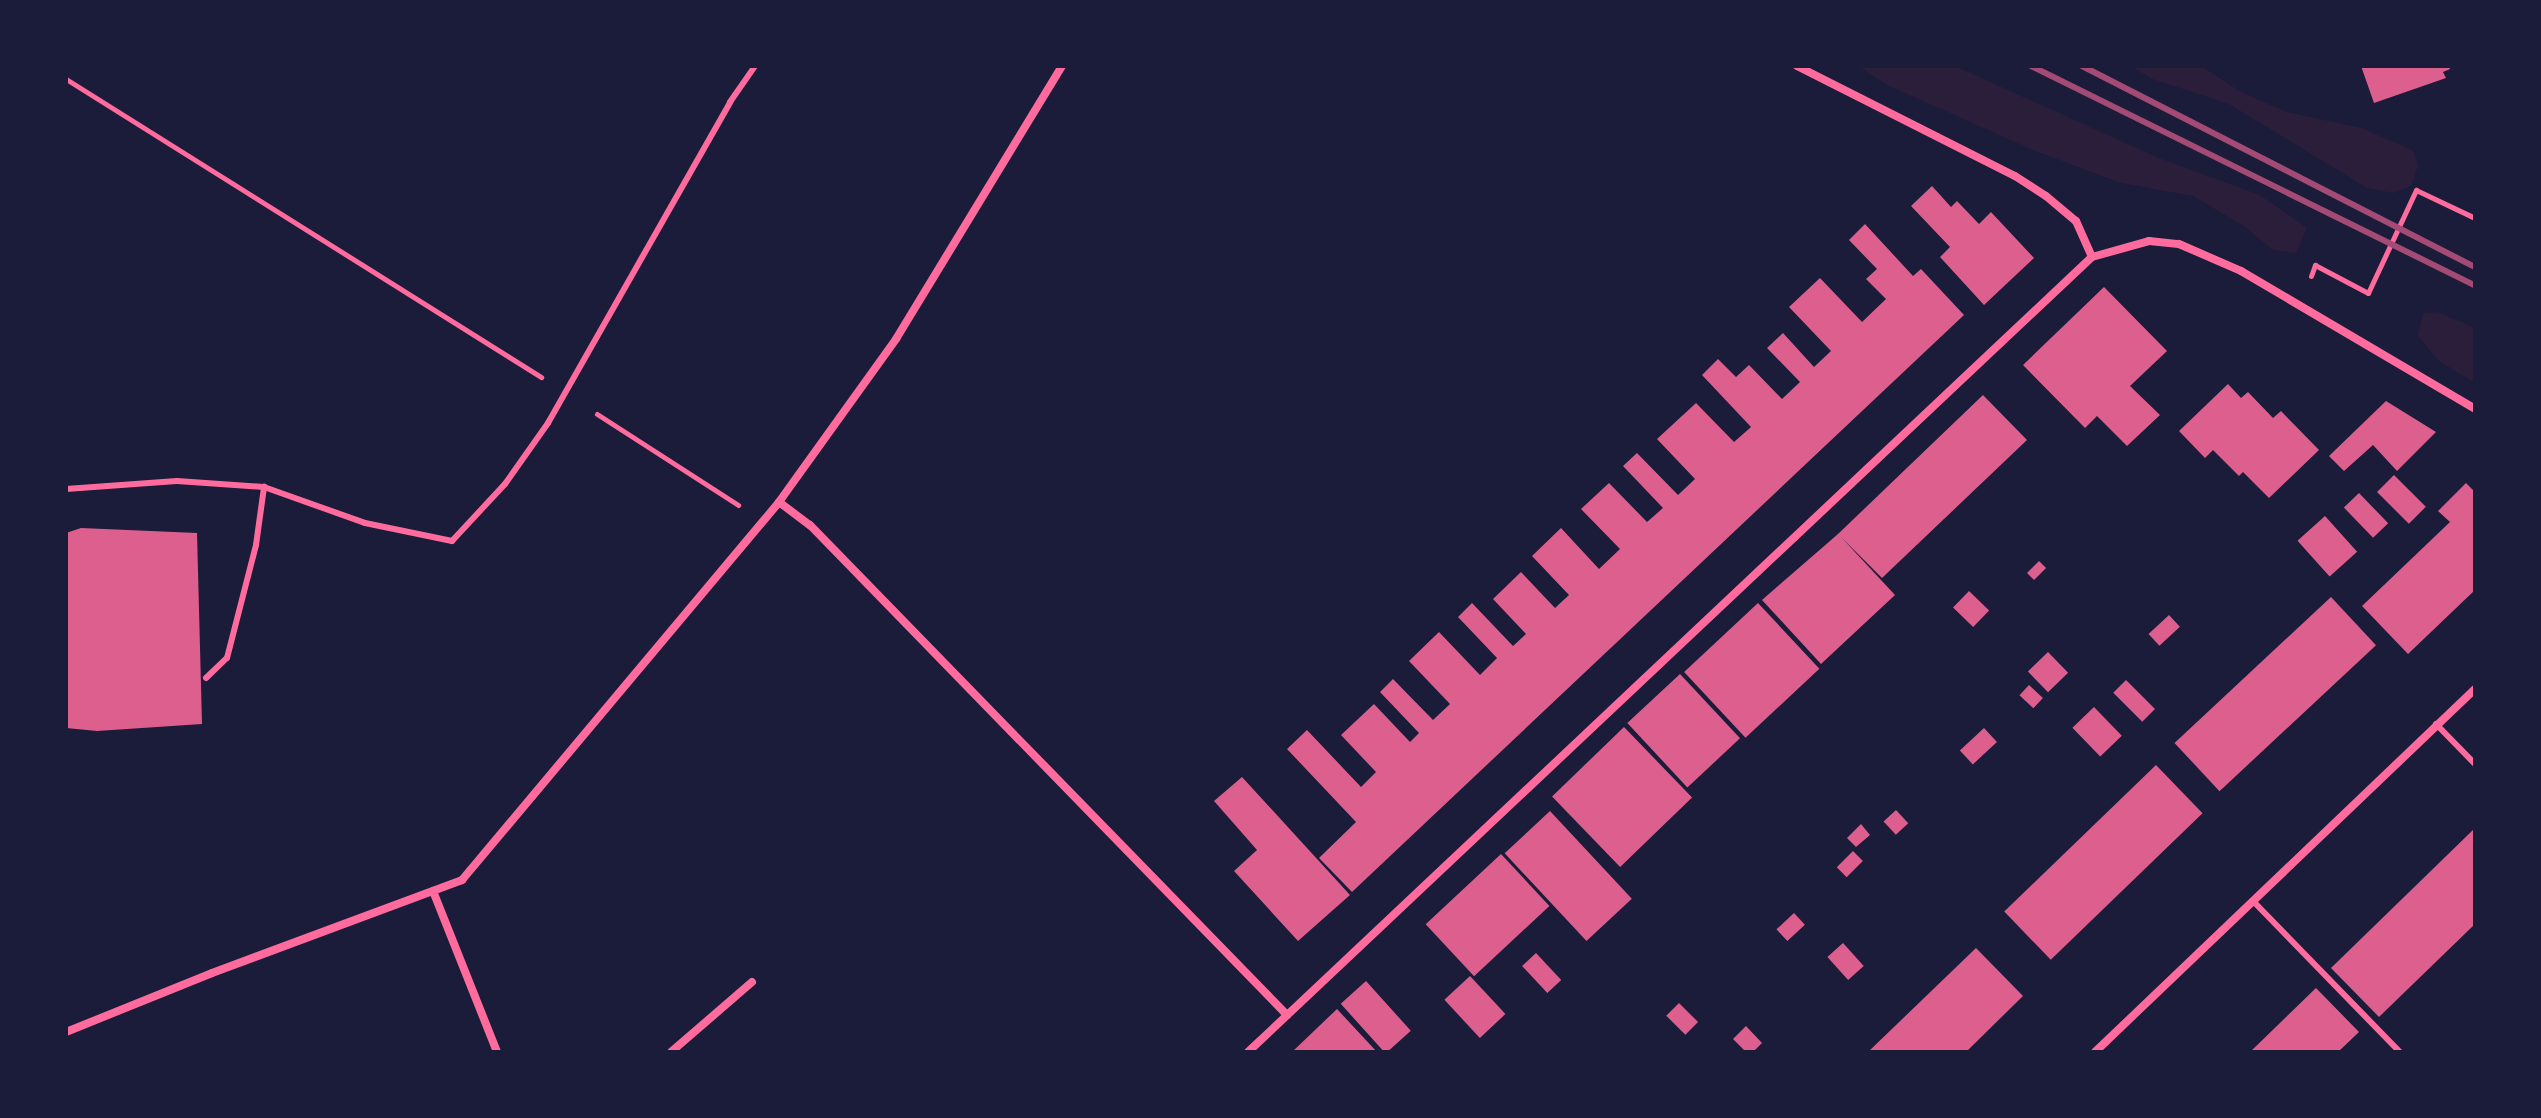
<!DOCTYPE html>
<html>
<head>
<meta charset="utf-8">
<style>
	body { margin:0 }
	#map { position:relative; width:2541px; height:1118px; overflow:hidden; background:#1b1b3a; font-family:"Times New Roman",serif }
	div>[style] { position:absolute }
	.green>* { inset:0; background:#2a1e3b }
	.building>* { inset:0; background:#dd5f8e; transform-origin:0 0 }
	.path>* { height:5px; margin:-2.5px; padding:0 2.5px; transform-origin:2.5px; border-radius:2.5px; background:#ff6b9d }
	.service>* { height:6px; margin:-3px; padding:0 3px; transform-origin:3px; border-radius:3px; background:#ff6b9d }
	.minor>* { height:8px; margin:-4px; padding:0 4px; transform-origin:4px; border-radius:4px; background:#ff6b9d }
	.rail>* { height:6px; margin:-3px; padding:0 3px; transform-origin:3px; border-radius:3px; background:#a44b75 }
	span { translate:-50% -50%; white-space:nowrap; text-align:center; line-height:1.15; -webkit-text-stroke:7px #1b1b3a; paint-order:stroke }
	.frame { position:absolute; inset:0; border:68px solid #1b1b3a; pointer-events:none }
</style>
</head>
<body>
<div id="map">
	<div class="green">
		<div style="clip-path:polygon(1858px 66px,1955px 66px,2159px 158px,2260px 195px,2307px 228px,2296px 253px,2273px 250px,2244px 226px,2193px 196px,2121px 183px,2033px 150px,1887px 85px)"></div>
		<div style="clip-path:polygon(2131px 66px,2201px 66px,2241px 92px,2287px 112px,2362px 128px,2414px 151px,2418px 166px,2411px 186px,2393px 193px,2367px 188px,2229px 104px,2152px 79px)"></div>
		<div style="clip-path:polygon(2438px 312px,2475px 328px,2475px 383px,2439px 361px,2418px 336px,2423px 313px)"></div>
	</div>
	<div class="building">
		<div style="clip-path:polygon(2361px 66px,2449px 66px,2450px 69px,2443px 72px,2446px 78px,2374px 103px)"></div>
		<div style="clip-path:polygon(1932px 186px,1951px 207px,1957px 201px,1979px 224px,1991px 212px,2034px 258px,1984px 305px,1940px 257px,1950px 247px,1911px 206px)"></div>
		<div style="clip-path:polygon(1865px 224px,1913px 276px,1921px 269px,1964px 315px,1352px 892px,1319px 858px,1356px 822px,1287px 749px,1307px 730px,1361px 787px,1376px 772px,1341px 735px,1374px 704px,1410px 742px,1419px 733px,1380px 692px,1393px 679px,1433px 720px,1450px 704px,1409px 661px,1439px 632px,1480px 675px,1497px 658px,1458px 617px,1472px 603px,1513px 646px,1526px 634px,1493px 599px,1521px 572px,1555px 608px,1569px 595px,1532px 556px,1561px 528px,1599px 569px,1620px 549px,1581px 509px,1609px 483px,1647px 522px,1663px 508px,1623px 466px,1637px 453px,1678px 495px,1695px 479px,1657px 439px,1696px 403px,1734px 442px,1751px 427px,1702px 375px,1718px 359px,1736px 377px,1749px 365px,1782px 399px,1800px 382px,1767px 348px,1783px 333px,1814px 367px,1831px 351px,1789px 307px,1820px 278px,1862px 322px,1886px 299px,1866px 279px,1877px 269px,1849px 240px)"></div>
		<div style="clip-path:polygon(2104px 287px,2167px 351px,2130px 386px,2160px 415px,2127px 446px,2097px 416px,2085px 428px,2023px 365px)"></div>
		<div style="clip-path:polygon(2228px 384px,2241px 398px,2248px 392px,2273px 418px,2281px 411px,2319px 450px,2269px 498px,2243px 472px,2239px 476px,2213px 450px,2205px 458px,2179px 431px)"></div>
		<div style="clip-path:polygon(1983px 395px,2027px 440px,1882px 578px,1841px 537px,1895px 595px,1821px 664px,1762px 600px,1838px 534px)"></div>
		<div style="clip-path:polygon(2386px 401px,2436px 432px,2397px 471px,2373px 445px,2344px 471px,2329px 456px)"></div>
		<div style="left:2394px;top:475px;width:45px;height:24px;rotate:45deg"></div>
		<div style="clip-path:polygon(2466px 483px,2475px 492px,2475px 590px,2408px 654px,2362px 606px,2450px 522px,2438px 511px)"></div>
		<div style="left:2359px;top:493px;width:42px;height:21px;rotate:46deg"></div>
		<div style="left:2325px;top:516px;width:48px;height:37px;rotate:48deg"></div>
		<div style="clip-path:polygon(81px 528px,197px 533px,202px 724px,97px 731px,66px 728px,66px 533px)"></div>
		<div style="left:2039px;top:561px;width:10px;height:17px;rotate:45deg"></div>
		<div style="left:1969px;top:591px;width:28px;height:23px;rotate:44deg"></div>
		<div style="left:2331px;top:597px;width:66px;height:214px;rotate:47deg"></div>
		<div style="left:1758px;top:603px;width:90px;height:101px;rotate:47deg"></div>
		<div style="left:2169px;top:615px;width:16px;height:28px;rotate:47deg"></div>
		<div style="left:2048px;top:652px;width:29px;height:28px;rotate:46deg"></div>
		<div style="left:1680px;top:674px;width:88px;height:72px;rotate:47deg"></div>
		<div style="left:2126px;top:680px;width:41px;height:18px;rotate:45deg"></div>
		<div style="left:2029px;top:685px;width:19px;height:14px;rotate:43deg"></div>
		<div style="left:2094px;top:707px;width:40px;height:30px;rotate:46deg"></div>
		<div style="left:1624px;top:727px;width:98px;height:100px;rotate:46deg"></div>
		<div style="left:1984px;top:728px;width:19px;height:33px;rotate:47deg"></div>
		<div style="left:2156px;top:765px;width:67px;height:211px;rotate:46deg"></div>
		<div style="clip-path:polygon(1242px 777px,1350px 895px,1298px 941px,1234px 871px,1257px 850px,1214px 801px)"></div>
		<div style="left:1896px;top:810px;width:18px;height:17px;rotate:47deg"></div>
		<div style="left:1550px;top:811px;width:120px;height:62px;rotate:47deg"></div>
		<div style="clip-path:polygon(1861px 824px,1870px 835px,1856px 847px,1847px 838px)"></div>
		<div style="clip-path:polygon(2475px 828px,2475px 924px,2379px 1017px,2331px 968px)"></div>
		<div style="left:1853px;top:851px;width:14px;height:23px;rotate:45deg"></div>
		<div style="left:1501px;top:854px;width:71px;height:103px;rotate:47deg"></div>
		<div style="left:1794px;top:913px;width:16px;height:24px;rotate:47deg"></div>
		<div style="left:1843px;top:943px;width:31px;height:21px;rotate:48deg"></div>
		<div style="clip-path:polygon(1976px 948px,2023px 996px,1966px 1052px,1868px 1052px)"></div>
		<div style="left:1536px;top:953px;width:37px;height:19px;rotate:47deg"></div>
		<div style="left:1470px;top:976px;width:52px;height:35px;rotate:47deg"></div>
		<div style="left:1366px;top:981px;width:67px;height:34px;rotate:48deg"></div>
		<div style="clip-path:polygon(2316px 988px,2359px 1032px,2338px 1052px,2250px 1052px)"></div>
		<div style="left:1679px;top:1003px;width:27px;height:18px;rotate:45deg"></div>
		<div style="clip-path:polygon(1337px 1009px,1377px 1052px,1292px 1052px)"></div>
		<div style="clip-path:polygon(1746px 1026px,1762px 1043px,1753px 1052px,1746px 1052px,1733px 1039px)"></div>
	</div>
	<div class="path">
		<div style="left:66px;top:79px;width:561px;rotate:32.1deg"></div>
		<div style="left:2311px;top:276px;width:12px;rotate:-70deg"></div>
		<div style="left:2315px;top:265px;width:60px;rotate:27.8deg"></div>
		<div style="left:2368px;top:293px;width:114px;rotate:-65deg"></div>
		<div style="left:2416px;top:190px;width:65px;rotate:25.4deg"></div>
		<div style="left:597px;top:414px;width:168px;rotate:32.8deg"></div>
	</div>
	<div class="service">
		<div style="left:66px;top:489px;width:111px;rotate:-4.1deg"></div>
		<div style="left:177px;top:481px;width:87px;rotate:3.9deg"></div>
		<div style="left:264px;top:487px;width:107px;rotate:19.6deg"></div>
		<div style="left:365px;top:523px;width:89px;rotate:11.7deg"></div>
		<div style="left:452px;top:541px;width:78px;rotate:-47.1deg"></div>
		<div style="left:505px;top:484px;width:75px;rotate:-54.8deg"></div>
		<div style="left:548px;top:423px;width:369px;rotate:-60.4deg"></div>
		<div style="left:730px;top:102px;width:44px;rotate:-55.2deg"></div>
		<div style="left:206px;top:678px;width:29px;rotate:-44deg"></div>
		<div style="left:227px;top:658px;width:117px;rotate:-75.6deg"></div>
		<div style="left:256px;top:545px;width:59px;rotate:-82.1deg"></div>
		<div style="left:2436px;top:724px;width:56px;rotate:45.7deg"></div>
		<div style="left:2253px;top:901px;width:211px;rotate:45.8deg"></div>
	</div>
	<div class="minor">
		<div style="left:1797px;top:66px;width:244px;rotate:26.8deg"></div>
		<div style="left:2015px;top:176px;width:37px;rotate:33deg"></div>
		<div style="left:2046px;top:196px;width:39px;rotate:40deg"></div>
		<div style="left:2076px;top:221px;width:39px;rotate:66deg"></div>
		<div style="left:779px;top:502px;width:39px;rotate:37deg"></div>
		<div style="left:810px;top:525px;width:684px;rotate:45.77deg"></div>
		<div style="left:433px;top:891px;width:173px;rotate:68.3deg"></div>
		<div style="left:66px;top:1032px;width:157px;rotate:-22deg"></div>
		<div style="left:212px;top:973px;width:267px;rotate:-20.4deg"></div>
		<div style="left:462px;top:880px;width:493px;rotate:-50deg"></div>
		<div style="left:779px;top:502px;width:201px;rotate:-54.3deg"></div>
		<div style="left:896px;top:339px;width:320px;rotate:-58.7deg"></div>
		<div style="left:671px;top:1052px;width:107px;rotate:-40.8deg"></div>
		<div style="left:1248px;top:1052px;width:1159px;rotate:-43.29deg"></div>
		<div style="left:2092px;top:257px;width:59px;rotate:-15.7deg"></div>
		<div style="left:2149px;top:241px;width:30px;rotate:6deg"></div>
		<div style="left:2179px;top:244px;width:68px;rotate:23.5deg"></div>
		<div style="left:2241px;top:271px;width:272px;rotate:30.5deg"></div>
		<div style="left:2095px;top:1052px;width:526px;rotate:-43.69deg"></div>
	</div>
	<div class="rail">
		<div style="left:2031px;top:66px;width:495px;rotate:26.3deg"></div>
		<div style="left:2082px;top:66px;width:441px;rotate:27.1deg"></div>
	</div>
	<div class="frame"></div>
</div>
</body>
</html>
